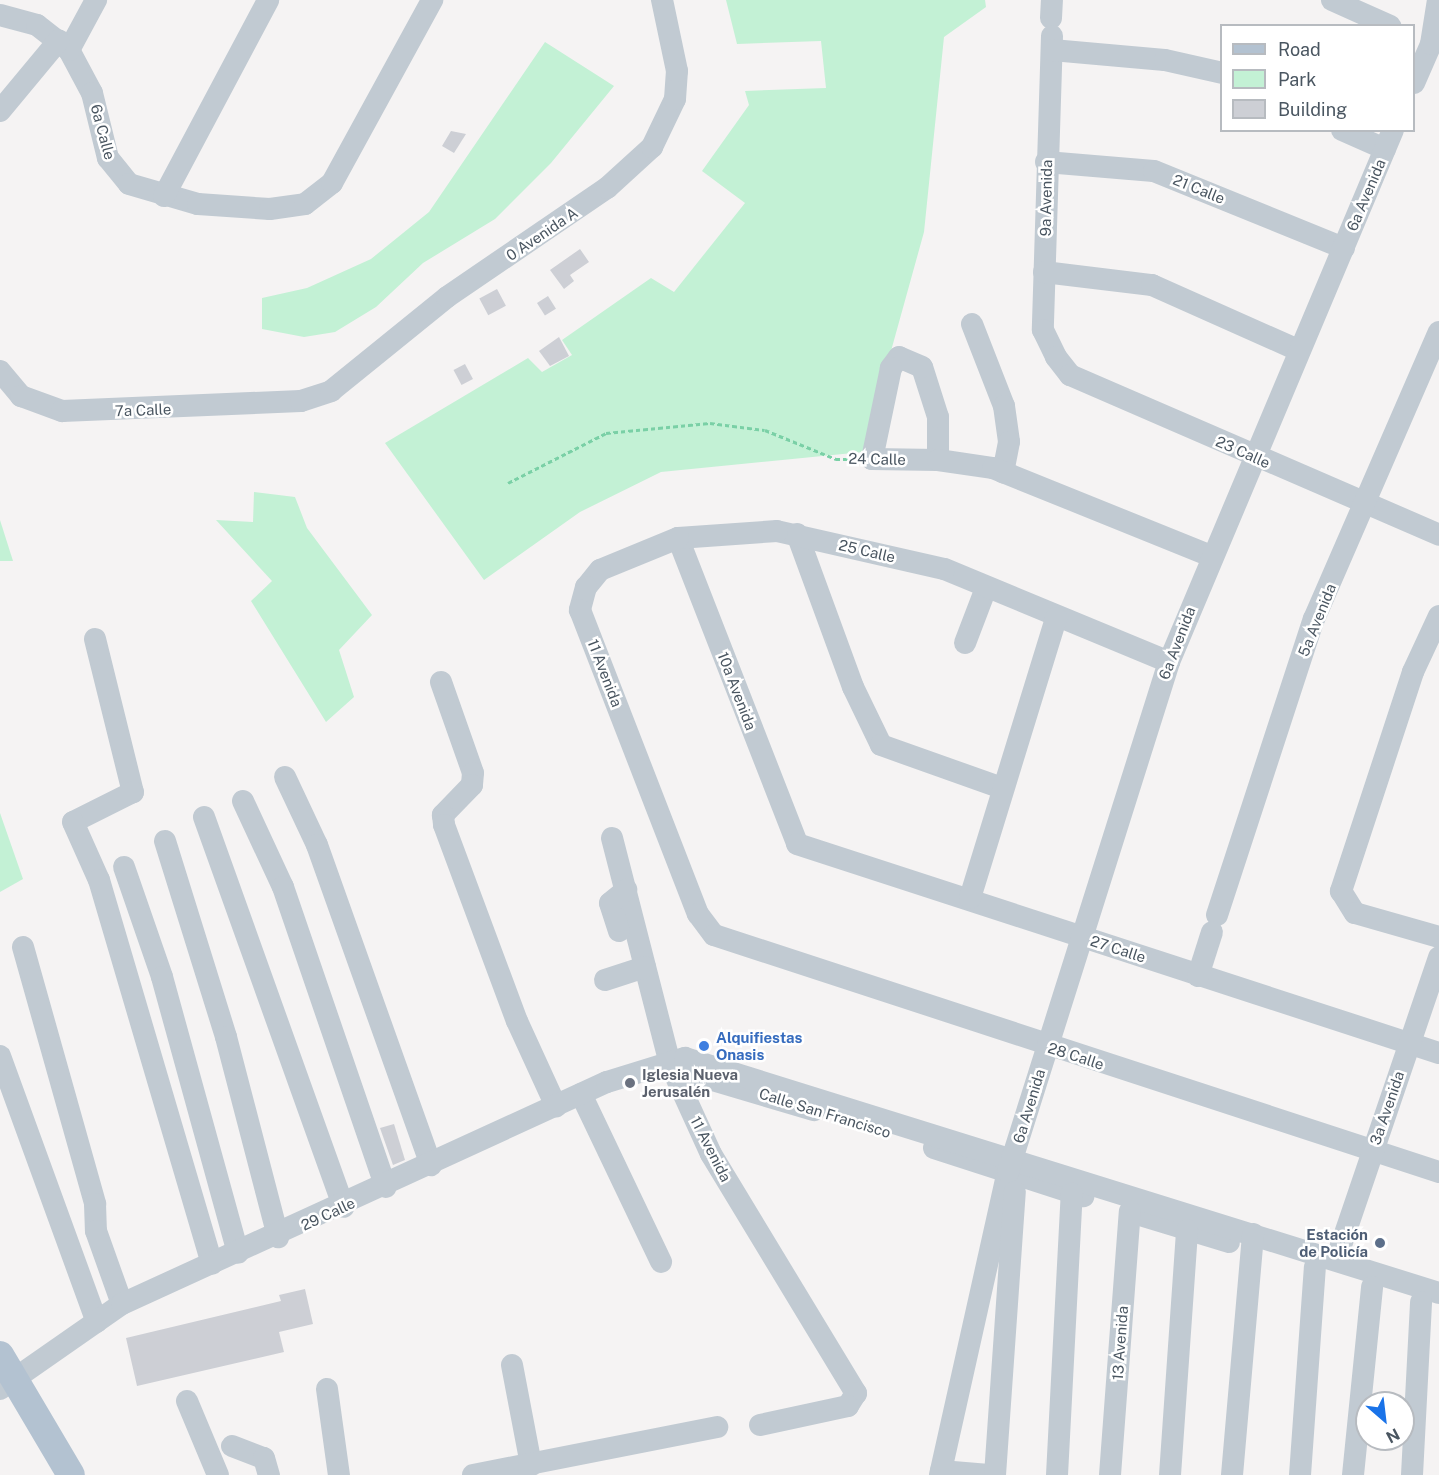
<!DOCTYPE html>
<html>
<head>
<meta charset="utf-8">
<style>
	body { margin:0 }
	#map { position:relative; width:1439px; height:1475px; overflow:hidden; background:#f5f3f3; font-family:"Public Sans",sans-serif }
	div>[style] { position:absolute }
	.green>* { inset:0; background:#c3f1d5 }
	.building>* { inset:0; background:#cdcfd5; transform-origin:0 0 }
	.path>* { height:3px; margin-top:-1.5px; transform-origin:0; background:repeating-linear-gradient(90deg,#7ad0a6 0 4.5px,transparent 0 7.5px) }
	.minor>* { height:22px; margin:-11px; padding:0 11px; transform-origin:11px; border-radius:11px; background:#c1cad2 }
	.major>* { height:28px; margin:-14px; padding:0 14px; transform-origin:14px; border-radius:14px; background:#b3c2d1 }
	.dots>* { width:16px; height:16px; translate:-50% -50%; box-sizing:border-box; border:3px solid #fff; border-radius:50% }
	span { translate:-50% -50%; white-space:nowrap; text-align:center; line-height:1.15; -webkit-text-stroke:5px #fff; paint-order:stroke }
	.street-label { font-size:15px; color:#4a5661 }
	.shop-label { font-size:15px; color:#366cbe; font-weight:700 }
	.left { translate:0 -50%; text-align:left }
	.worship-label { font-size:15px; color:#5b616d; font-weight:700 }
	.service-label { font-size:15px; color:#4e5e75; font-weight:700 }
	.right { translate:-100% -50%; text-align:right }
	.legend { position:absolute; left:1220px; top:24px; width:195px; height:108px; box-sizing:border-box; background:#fff; border:2px solid #b7bbc0; margin:0; padding:8px 10px; list-style:none; font-size:18px; color:#4a5661 }
	.legend li { display:flex; align-items:center; gap:12px; height:30px }
	.legend b { width:30px; border:2px solid #b7bbc0 }
	.north { position:absolute; left:1355px; top:1391px; width:60px; height:60px; box-sizing:border-box; background:#fff; border:2px solid #b7bbc0; border-radius:50%; rotate:152deg; font-size:16px; font-weight:700; line-height:24px; text-align:center; color:#4a5661 }
	.north::after { content:''; display:block; margin:auto; width:21px; height:27px; background:#1a73e8; clip-path:polygon(50% 0,100% 100%,50% 72%,0 100%) }
</style>
</head>
<body>
<div id="map">
	<div class="green">
		<div style="clip-path:polygon(726px 0,985px 0,986px 7px,944px 37px,924px 232px,863px 452px,661px 472px,580px 512px,484px 580px,385px 443px,528px 358px,542px 372px,572px 355px,562px 340px,651px 278px,674px 292px,745px 203px,702px 171px,749px 105px,745px 91px,826px 88px,821px 41px,737px 44px)"></div>
		<div style="clip-path:polygon(545px 42px,614px 86px,551px 163px,495px 219px,423px 263px,376px 307px,335px 332px,304px 337px,262px 329px,262px 298px,307px 288px,371px 259px,429px 212px)"></div>
		<div style="clip-path:polygon(254px 492px,295px 497px,307px 528px,372px 615px,339px 650px,354px 697px,326px 722px,251px 601px,272px 581px,216px 520px,253px 522px)"></div>
		<div style="clip-path:polygon(0 520px,13px 561px,0 561px)"></div>
		<div style="clip-path:polygon(0 813px,23px 879px,0 892px)"></div>
	</div>
	<div class="building">
		<div style="clip-path:polygon(451px 131px,466px 134px,454px 153px,442px 146px)"></div>
		<div style="clip-path:polygon(580px 249px,589px 262px,570px 275px,574px 281px,564px 289px,550px 270px)"></div>
		<div style="left:497px;top:289px;width:19px;height:20px;rotate:62deg"></div>
		<div style="left:548px;top:296px;width:15px;height:13px;rotate:58deg"></div>
		<div style="clip-path:polygon(559px 337px,569px 356px,550px 366px,539px 351px)"></div>
		<div style="left:465px;top:364px;width:17px;height:13px;rotate:62deg"></div>
		<div style="clip-path:polygon(394px 1124px,405px 1160px,393px 1165px,380px 1128px)"></div>
		<div style="clip-path:polygon(305px 1289px,313px 1324px,279px 1332px,284px 1352px,137px 1386px,126px 1338px,281px 1301px,279px 1295px)"></div>
	</div>
	<div class="path">
		<div style="left:508px;top:483px;width:110px;rotate:-27deg"></div>
		<div style="left:606px;top:433px;width:104px;rotate:-5.5deg"></div>
		<div style="left:710px;top:423px;width:55px;rotate:7.3deg"></div>
		<div style="left:765px;top:430px;width:77px;rotate:22.2deg"></div>
		<div style="left:836px;top:459px;width:18px"></div>
	</div>
	<div class="minor">
		<div style="left:1332px;top:0;width:64px;rotate:24.1deg"></div>
		<div style="left:0;top:15px;width:38px;rotate:15deg"></div>
		<div style="left:37px;top:25px;width:41px;rotate:38deg"></div>
		<div style="left:69px;top:50px;width:49px;rotate:61.9deg"></div>
		<div style="left:92px;top:93px;width:67px;rotate:76.2deg"></div>
		<div style="left:108px;top:158px;width:33px;rotate:51deg"></div>
		<div style="left:129px;top:184px;width:72px;rotate:16.2deg"></div>
		<div style="left:198px;top:204px;width:72px;rotate:4deg"></div>
		<div style="left:270px;top:209px;width:35px;rotate:-8deg"></div>
		<div style="left:305px;top:204px;width:34px;rotate:-38deg"></div>
		<div style="left:332px;top:183px;width:209px;rotate:-61.3deg"></div>
		<div style="left:1051px;top:18px;width:18px;rotate:-87deg"></div>
		<div style="left:1052px;top:36px;width:294px;rotate:91.8deg"></div>
		<div style="left:1043px;top:330px;width:30px;rotate:64deg"></div>
		<div style="left:1056px;top:357px;width:23px;rotate:52deg"></div>
		<div style="left:1070px;top:375px;width:402px;rotate:23.4deg"></div>
		<div style="left:69px;top:50px;width:57px;rotate:-61.6deg"></div>
		<div style="left:1052px;top:50px;width:113px;rotate:5.1deg"></div>
		<div style="left:1165px;top:60px;width:58px;rotate:12.8deg"></div>
		<div style="left:1414px;top:83px;width:43px;rotate:-66.4deg"></div>
		<div style="left:1431px;top:44px;width:45px;rotate:-81deg"></div>
		<div style="left:0;top:111px;width:92px;rotate:-50.3deg"></div>
		<div style="left:1342px;top:130px;width:47px;rotate:23.8deg"></div>
		<div style="left:1046px;top:162px;width:108px;rotate:4.8deg"></div>
		<div style="left:1154px;top:171px;width:205px;rotate:22.1deg"></div>
		<div style="left:164px;top:196px;width:222px;rotate:-62deg"></div>
		<div style="left:1044px;top:272px;width:109px;rotate:6.9deg"></div>
		<div style="left:1152px;top:285px;width:160px;rotate:24deg"></div>
		<div style="left:972px;top:324px;width:88px;rotate:68.7deg"></div>
		<div style="left:1004px;top:406px;width:36px;rotate:82deg"></div>
		<div style="left:1009px;top:442px;width:31px;rotate:101deg"></div>
		<div style="left:0;top:371px;width:33px;rotate:50deg"></div>
		<div style="left:21px;top:396px;width:44px;rotate:20.1deg"></div>
		<div style="left:62px;top:411px;width:239px;rotate:-2.4deg"></div>
		<div style="left:301px;top:401px;width:32px;rotate:-18deg"></div>
		<div style="left:331px;top:391px;width:149px;rotate:-39deg"></div>
		<div style="left:447px;top:297px;width:194px;rotate:-34.3deg"></div>
		<div style="left:607px;top:188px;width:61px;rotate:-42.3deg"></div>
		<div style="left:652px;top:147px;width:53px;rotate:-64.4deg"></div>
		<div style="left:675px;top:99px;width:28px;rotate:-86deg"></div>
		<div style="left:677px;top:71px;width:73px;rotate:-101.9deg"></div>
		<div style="left:938px;top:460px;width:43px;rotate:-90deg"></div>
		<div style="left:938px;top:417px;width:52px;rotate:-107.7deg"></div>
		<div style="left:922px;top:367px;width:25px;rotate:-157deg"></div>
		<div style="left:899px;top:357px;width:14px;rotate:126deg"></div>
		<div style="left:891px;top:368px;width:93px;rotate:101.8deg"></div>
		<div style="left:872px;top:459px;width:66px;rotate:0.9deg"></div>
		<div style="left:938px;top:460px;width:56px;rotate:8.3deg"></div>
		<div style="left:993px;top:468px;width:235px;rotate:22deg"></div>
		<div style="left:797px;top:534px;width:163px;rotate:69.9deg"></div>
		<div style="left:853px;top:687px;width:64px;rotate:64.2deg"></div>
		<div style="left:881px;top:745px;width:128px;rotate:19.6deg"></div>
		<div style="left:678px;top:538px;width:328px;rotate:68.7deg"></div>
		<div style="left:797px;top:844px;width:675px;rotate:18.03deg"></div>
		<div style="left:1439px;top:616px;width:62px;rotate:114.9deg"></div>
		<div style="left:1413px;top:672px;width:231px;rotate:108.2deg"></div>
		<div style="left:1341px;top:891px;width:26px;rotate:58deg"></div>
		<div style="left:1355px;top:913px;width:87px;rotate:15.9deg"></div>
		<div style="left:95px;top:639px;width:158px;rotate:76.1deg"></div>
		<div style="left:133px;top:792px;width:67px;rotate:153.4deg"></div>
		<div style="left:73px;top:822px;width:64px;rotate:65.9deg"></div>
		<div style="left:99px;top:880px;width:400px;rotate:73.6deg"></div>
		<div style="left:965px;top:643px;width:59px;rotate:-69.1deg"></div>
		<div style="left:1169px;top:662px;width:243px;rotate:-157.5deg"></div>
		<div style="left:944px;top:569px;width:171px;rotate:-167.2deg"></div>
		<div style="left:777px;top:531px;width:99px;rotate:176deg"></div>
		<div style="left:678px;top:538px;width:84px;rotate:157.7deg"></div>
		<div style="left:600px;top:570px;width:22px;rotate:129deg"></div>
		<div style="left:586px;top:587px;width:24px;rotate:105deg"></div>
		<div style="left:580px;top:610px;width:326px;rotate:68.8deg"></div>
		<div style="left:698px;top:914px;width:26px;rotate:53deg"></div>
		<div style="left:714px;top:935px;width:763px;rotate:18.1deg"></div>
		<div style="left:441px;top:682px;width:96px;rotate:70.6deg"></div>
		<div style="left:473px;top:773px;width:12px;rotate:95deg"></div>
		<div style="left:472px;top:785px;width:42px;rotate:134deg"></div>
		<div style="left:443px;top:815px;width:10px;rotate:84deg"></div>
		<div style="left:444px;top:825px;width:209px;rotate:69.6deg"></div>
		<div style="left:517px;top:1021px;width:94px;rotate:65.4deg"></div>
		<div style="left:285px;top:777px;width:75px;rotate:64.8deg"></div>
		<div style="left:317px;top:845px;width:340px;rotate:70.4deg"></div>
		<div style="left:243px;top:801px;width:95px;rotate:65.1deg"></div>
		<div style="left:283px;top:887px;width:317px;rotate:71.1deg"></div>
		<div style="left:204px;top:817px;width:414px;rotate:70.3deg"></div>
		<div style="left:612px;top:838px;width:233px;rotate:75.6deg"></div>
		<div style="left:670px;top:1064px;width:99px;rotate:65.5deg"></div>
		<div style="left:711px;top:1154px;width:280px;rotate:58.8deg"></div>
		<div style="left:856px;top:1393px;width:15px;rotate:122deg"></div>
		<div style="left:848px;top:1406px;width:90px;rotate:167.8deg"></div>
		<div style="left:165px;top:841px;width:205px;rotate:72.7deg"></div>
		<div style="left:226px;top:1037px;width:207px;rotate:75.4deg"></div>
		<div style="left:124px;top:867px;width:116px;rotate:70.9deg"></div>
		<div style="left:162px;top:977px;width:286px;rotate:74.6deg"></div>
		<div style="left:970px;top:898px;width:293px;rotate:-72.9deg"></div>
		<div style="left:1217px;top:915px;width:311px;rotate:-71.9deg"></div>
		<div style="left:1314px;top:619px;width:313px;rotate:-66.5deg"></div>
		<div style="left:619px;top:931px;width:29px;rotate:-108deg"></div>
		<div style="left:610px;top:903px;width:21px;rotate:-39deg"></div>
		<div style="left:23px;top:947px;width:267px;rotate:74.3deg"></div>
		<div style="left:95px;top:1204px;width:27px;rotate:88deg"></div>
		<div style="left:96px;top:1231px;width:77px;rotate:70.4deg"></div>
		<div style="left:1198px;top:976px;width:46px;rotate:-72.3deg"></div>
		<div style="left:605px;top:980px;width:42px;rotate:-18deg"></div>
		<div style="left:0;top:1056px;width:283px;rotate:70deg"></div>
		<div style="left:682px;top:1071px;width:138px;rotate:16.5deg"></div>
		<div style="left:581px;top:1094px;width:186px;rotate:64.5deg"></div>
		<div style="left:934px;top:1148px;width:157px;rotate:17.9deg"></div>
		<div style="left:1140px;top:1215px;width:93px;rotate:16.9deg"></div>
		<div style="left:1336px;top:1260px;width:320px;rotate:-71.2deg"></div>
		<div style="left:512px;top:1365px;width:102px;rotate:79.2deg"></div>
		<div style="left:0;top:1389px;width:149px;rotate:-34.9deg"></div>
		<div style="left:122px;top:1304px;width:533px;rotate:-24.6deg"></div>
		<div style="left:607px;top:1082px;width:82px;rotate:-17.1deg"></div>
		<div style="left:685px;top:1058px;width:790px;rotate:17.31deg"></div>
		<div style="left:327px;top:1389px;width:87px;rotate:82.1deg"></div>
		<div style="left:187px;top:1401px;width:80px;rotate:67.3deg"></div>
		<div style="left:232px;top:1446px;width:34px;rotate:21deg"></div>
		<div style="left:264px;top:1458px;width:18px;rotate:74deg"></div>
		<div style="left:941px;top:1471px;width:48px;rotate:4.8deg"></div>
		<div style="left:473px;top:1475px;width:249px;rotate:-11.1deg"></div>
		<div style="left:940px;top:1475px;width:311px;rotate:-77.4deg"></div>
		<div style="left:1008px;top:1172px;width:535px;rotate:-72.48deg"></div>
		<div style="left:1169px;top:662px;width:577px;rotate:-67.17deg"></div>
		<div style="left:995px;top:1475px;width:284px;rotate:-86deg"></div>
		<div style="left:1057px;top:1475px;width:282px;rotate:-87deg"></div>
		<div style="left:1110px;top:1475px;width:264px;rotate:-85.7deg"></div>
		<div style="left:1170px;top:1475px;width:245px;rotate:-86deg"></div>
		<div style="left:1232px;top:1475px;width:242px;rotate:-85deg"></div>
		<div style="left:1300px;top:1475px;width:208px;rotate:-85.9deg"></div>
		<div style="left:1353px;top:1475px;width:189px;rotate:-84.2deg"></div>
		<div style="left:1412px;top:1475px;width:173px;rotate:-87deg"></div>
	</div>
	<div class="major">
		<div style="left:0;top:1355px;width:139px;rotate:59.4deg"></div>
	</div>
	<div class="dots">
		<div style="left:704px;top:1046px;background:#3f7fe0"></div>
		<div style="left:630px;top:1083px;background:#6b7280"></div>
		<div style="left:1380px;top:1243px;background:#5c6f8a"></div>
	</div>
	<div class="street-label">
		<span style="left:103px;top:132px;rotate:75deg">6a Calle</span>
		<span style="left:1199px;top:189px;rotate:22deg">21 Calle</span>
		<span style="left:1366px;top:195px;rotate:-67deg">6a Avenida</span>
		<span style="left:1046px;top:198px;rotate:-89deg">9a Avenida</span>
		<span style="left:542px;top:234px;rotate:-34deg">0 Avenida A</span>
		<span style="left:143px;top:410px;rotate:-2deg">7a Calle</span>
		<span style="left:1243px;top:452px;rotate:24deg">23 Calle</span>
		<span style="left:877px;top:459px;rotate:1deg">24 Calle</span>
		<span style="left:867px;top:551px;rotate:13deg">25 Calle</span>
		<span style="left:1317px;top:620px;rotate:-68deg">5a Avenida</span>
		<span style="left:1177px;top:643px;rotate:-69deg">6a Avenida</span>
		<span style="left:605px;top:673px;rotate:69deg">11 Avenida</span>
		<span style="left:737px;top:691px;rotate:69deg">10a Avenida</span>
		<span style="left:1118px;top:949px;rotate:18deg">27 Calle</span>
		<span style="left:1076px;top:1056px;rotate:18deg">28 Calle</span>
		<span style="left:1029px;top:1106px;rotate:-73deg">6a Avenida</span>
		<span style="left:1387px;top:1108px;rotate:-71deg">3a Avenida</span>
		<span style="left:825px;top:1113px;rotate:17deg">Calle San Francisco</span>
		<span style="left:711px;top:1149px;rotate:63deg">11 Avenida</span>
		<span style="left:328px;top:1214px;rotate:-25deg">29 Calle</span>
		<span style="left:1120px;top:1343px;rotate:-86deg">13 Avenida</span>
	</div>
	<div class="shop-label">
		<span class="left" style="left:716px;top:1046px">Alquifiestas<br>Onasis</span>
	</div>
	<div class="worship-label">
		<span class="left" style="left:642px;top:1083px">Iglesia Nueva<br>Jerusalén</span>
	</div>
	<div class="service-label">
		<span class="right" style="left:1368px;top:1243px">Estación<br>de Policía</span>
	</div>
	<ul class="legend">
	<li><b style="height:8px;background:#b3c2d1"></b>Road</li>
	<li><b style="height:16px;background:#c3f1d5"></b>Park</li>
	<li><b style="height:16px;background:#cdcfd5"></b>Building</li>
	</ul>
	<div class="north">N</div>
</div>
</body>
</html>
